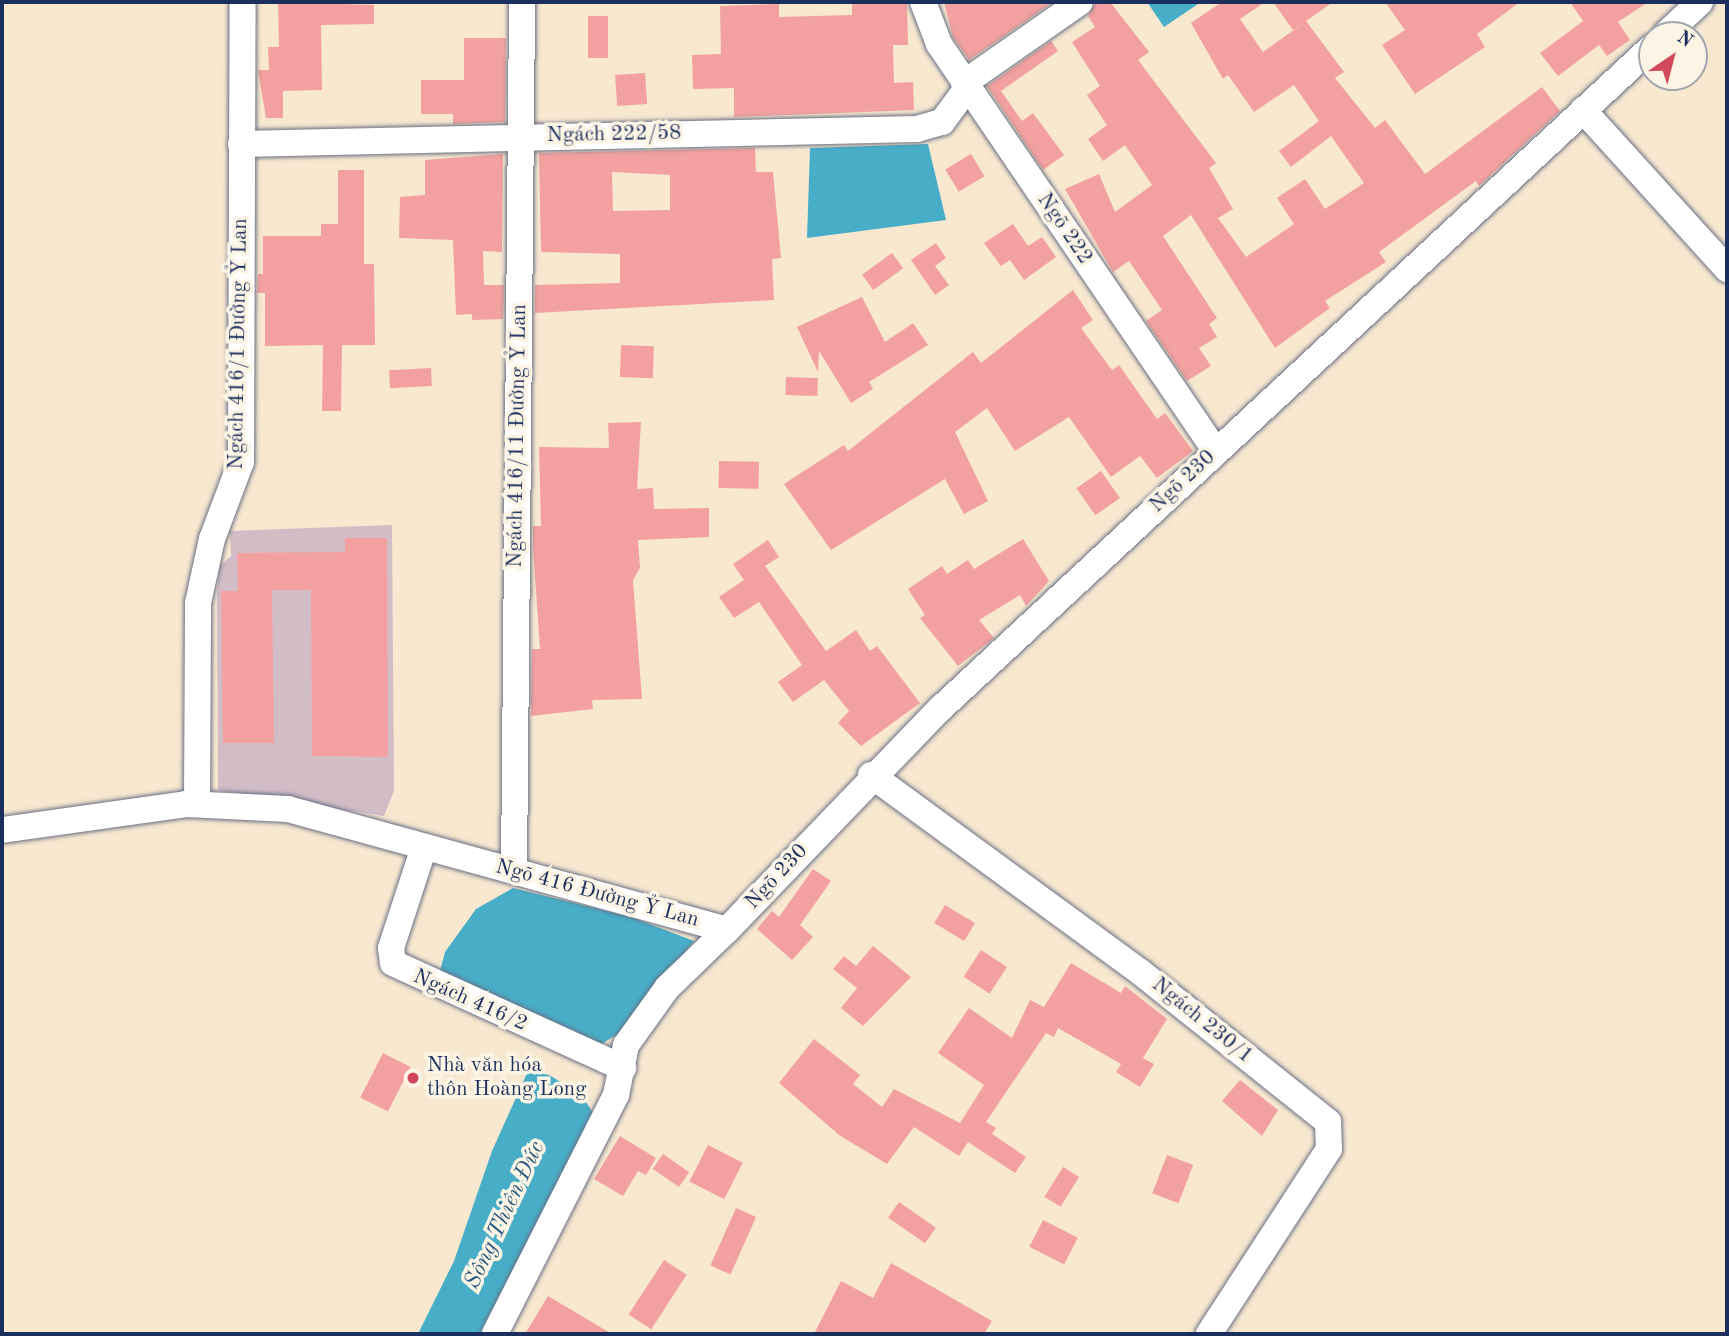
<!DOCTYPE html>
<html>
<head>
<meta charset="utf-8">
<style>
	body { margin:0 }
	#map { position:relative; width:1729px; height:1336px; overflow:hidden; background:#f8e8d0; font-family:"Old Standard TT",serif }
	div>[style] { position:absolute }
	.industrial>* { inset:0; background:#d2bdc6 }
	.water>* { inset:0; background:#48aec8 }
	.building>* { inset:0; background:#f3a1a0; transform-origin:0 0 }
	.roads { filter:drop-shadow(0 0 2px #687086) drop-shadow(0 0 2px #687086) }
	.street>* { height:26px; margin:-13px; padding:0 13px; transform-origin:13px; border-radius:13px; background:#fff }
	.dots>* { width:19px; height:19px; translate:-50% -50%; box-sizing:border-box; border:4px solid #fcf5e5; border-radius:50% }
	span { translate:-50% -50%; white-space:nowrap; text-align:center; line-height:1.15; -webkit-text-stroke:7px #fcf5e5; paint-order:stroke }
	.street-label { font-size:21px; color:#1b2f5e }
	.poi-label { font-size:21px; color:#1b2f5e }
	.left { translate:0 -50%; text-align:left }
	.water-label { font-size:23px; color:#2b5b83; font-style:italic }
	.frame { position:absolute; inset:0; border:4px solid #1b2f5e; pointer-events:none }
	.north { position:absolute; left:1638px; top:21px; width:70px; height:70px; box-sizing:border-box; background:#fcf5e5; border:2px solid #a2a6af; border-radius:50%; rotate:35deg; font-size:19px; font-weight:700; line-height:28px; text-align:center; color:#1b2f5e }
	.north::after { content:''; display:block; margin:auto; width:24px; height:32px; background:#d1495b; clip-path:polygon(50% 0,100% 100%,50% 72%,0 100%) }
</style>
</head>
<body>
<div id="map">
	<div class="industrial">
		<div style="clip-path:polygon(392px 525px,394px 791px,384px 816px,218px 790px,217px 596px,220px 566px,231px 556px,230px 531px)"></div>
	</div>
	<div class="water">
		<div style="clip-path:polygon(1147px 2px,1201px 2px,1164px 27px)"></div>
		<div style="clip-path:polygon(928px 144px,946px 220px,807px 238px,810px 148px)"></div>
		<div style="clip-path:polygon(513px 888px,631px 917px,694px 941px,618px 1034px,598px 1046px,439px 975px,445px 952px,476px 909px)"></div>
		<div style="clip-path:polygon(528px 1071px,549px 1075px,581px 1094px,593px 1113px,480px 1334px,418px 1334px,454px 1261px,492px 1151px)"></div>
	</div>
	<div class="building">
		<div style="clip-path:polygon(278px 2px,374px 5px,374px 24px,321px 25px,322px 90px,283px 91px,283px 118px,266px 118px,258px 70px,269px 70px,268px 47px,279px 47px)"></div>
		<div style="clip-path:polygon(852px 2px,907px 2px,908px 45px,893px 45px,894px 83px,913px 82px,914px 110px,734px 117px,734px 88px,693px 89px,692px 55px,721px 54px,720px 6px,779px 4px,779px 17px,852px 15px)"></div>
		<div style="clip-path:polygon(944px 2px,1053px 2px,969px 60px,953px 37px)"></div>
		<div style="clip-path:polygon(1096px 2px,1110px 2px,1139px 39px,1149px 52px,1138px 60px,1216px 163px,1209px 168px,1233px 209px,1218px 218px,1246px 257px,1294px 224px,1277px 198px,1305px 179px,1325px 209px,1364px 183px,1331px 136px,1291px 167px,1279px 151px,1319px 121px,1294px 85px,1254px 112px,1228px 75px,1223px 79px,1191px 23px,1222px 2px,1265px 2px,1240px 19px,1263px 52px,1305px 22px,1293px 30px,1273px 2px,1333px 2px,1306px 21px,1344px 72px,1335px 78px,1375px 128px,1385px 120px,1425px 174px,1542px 87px,1560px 111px,1479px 186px,1476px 181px,1379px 252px,1386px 262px,1325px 301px,1330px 308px,1275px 348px,1191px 215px,1163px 236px,1217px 318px,1209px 324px,1217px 337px,1199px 348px,1211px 366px,1187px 381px,1146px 321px,1162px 310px,1129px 261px,1113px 272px,1065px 189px,1099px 174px,1115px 212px,1152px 185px,1125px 145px,1103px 161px,1088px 139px,1107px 125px,1087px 95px,1100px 86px,1072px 42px,1095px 27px,1088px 16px)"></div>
		<div style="clip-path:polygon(1385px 2px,1520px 2px,1477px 34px,1485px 47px,1415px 94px,1382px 45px,1405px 30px)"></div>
		<div style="clip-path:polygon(1570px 2px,1648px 2px,1618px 22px,1630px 40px,1607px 56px,1599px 45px,1558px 76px,1540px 53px,1583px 21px)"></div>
		<div style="left:588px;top:16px;width:20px;height:42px"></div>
		<div style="clip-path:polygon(464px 38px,506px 38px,505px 122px,453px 124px,453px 114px,421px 114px,421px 80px,464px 80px)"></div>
		<div style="clip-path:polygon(1051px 41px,1058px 51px,1001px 91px,1022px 121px,1033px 113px,1064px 155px,1043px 170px,987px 86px)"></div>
		<div style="left:645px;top:73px;width:31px;height:30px;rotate:86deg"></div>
		<div style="clip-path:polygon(evenodd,755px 148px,756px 172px,773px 172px,781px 258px,772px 259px,774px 300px,535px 313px,535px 285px,620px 283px,620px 254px,541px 252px,539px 153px,755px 148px,612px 172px,670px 175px,670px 210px,613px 211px,612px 172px)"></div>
		<div style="clip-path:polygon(503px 154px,502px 252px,483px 251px,484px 285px,504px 285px,503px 319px,472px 320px,472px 314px,456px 315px,453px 240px,399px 238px,400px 197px,425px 195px,425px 160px)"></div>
		<div style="left:971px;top:154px;width:26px;height:30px;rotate:59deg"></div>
		<div style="clip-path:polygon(338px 170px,364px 170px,364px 264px,374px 264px,375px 345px,342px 345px,341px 411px,322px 411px,323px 345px,265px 346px,265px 293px,257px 293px,258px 274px,263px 274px,263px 236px,321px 236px,321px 224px,338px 224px)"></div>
		<div style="clip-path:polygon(1013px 224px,1028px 246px,1042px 237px,1056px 257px,1024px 280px,1010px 260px,1001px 266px,984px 243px)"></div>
		<div style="clip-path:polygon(936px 243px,946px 258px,935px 266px,949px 285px,935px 295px,911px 260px)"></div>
		<div style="left:892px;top:253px;width:19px;height:37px;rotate:54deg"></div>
		<div style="clip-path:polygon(1073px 290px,1093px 320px,1081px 328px,1112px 370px,1119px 365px,1157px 419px,1165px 413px,1193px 451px,1157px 478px,1140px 456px,1111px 477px,1069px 417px,1015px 451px,987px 408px,955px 432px,988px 501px,964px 514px,945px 479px,831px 550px,784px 484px,844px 445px,848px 451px,973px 352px,981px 363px)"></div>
		<div style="clip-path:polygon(862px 297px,885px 342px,913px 323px,928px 345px,869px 382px,873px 389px,851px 403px,819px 351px,818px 372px,797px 327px)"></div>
		<div style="left:621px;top:345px;width:33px;height:32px;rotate:2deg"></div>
		<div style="left:431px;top:368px;width:18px;height:42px;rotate:87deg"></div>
		<div style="left:786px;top:377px;width:32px;height:18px;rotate:2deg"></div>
		<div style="clip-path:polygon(641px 422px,637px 489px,653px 488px,654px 509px,709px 508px,709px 537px,638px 540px,640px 568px,633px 580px,642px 699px,592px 700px,593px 709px,531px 716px,532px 649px,540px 649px,533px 547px,533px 526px,541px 526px,539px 447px,609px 448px,608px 423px)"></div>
		<div style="left:719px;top:461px;width:40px;height:27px;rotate:1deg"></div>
		<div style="left:1101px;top:471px;width:33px;height:30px;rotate:55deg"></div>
		<div style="clip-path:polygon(345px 538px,387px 538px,388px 757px,312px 756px,311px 590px,272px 590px,274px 743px,223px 743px,221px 591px,238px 591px,237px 553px,345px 552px)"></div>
		<div style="clip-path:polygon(1023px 539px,1049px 581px,1026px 606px,1020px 595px,979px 620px,994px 638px,958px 666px,920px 618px,925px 615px,908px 589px,942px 566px,947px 574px,968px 560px,974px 569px)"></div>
		<div style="clip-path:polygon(768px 540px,779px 557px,765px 566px,826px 651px,856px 630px,870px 651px,877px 646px,920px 703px,861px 746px,838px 723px,849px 711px,824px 680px,793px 702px,778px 682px,802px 665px,759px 602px,734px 618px,719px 597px,744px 580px,733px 564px)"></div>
		<div style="clip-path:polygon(813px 869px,831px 881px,800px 925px,813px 937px,792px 960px,757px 929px,772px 911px,779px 917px)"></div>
		<div style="left:945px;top:905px;width:35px;height:21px;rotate:31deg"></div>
		<div style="clip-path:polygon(873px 946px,911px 977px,863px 1026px,841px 1008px,857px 988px,833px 969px,844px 956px,856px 966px)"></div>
		<div style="left:981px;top:950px;width:31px;height:32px;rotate:33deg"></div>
		<div style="clip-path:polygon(1071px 963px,1121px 993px,1125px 986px,1167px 1019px,1143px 1058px,1154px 1064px,1140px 1087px,1116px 1072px,1121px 1064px,1058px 1028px,1054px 1037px,1046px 1033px,986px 1122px,996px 1128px,992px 1134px,1026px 1157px,1015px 1173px,968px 1142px,959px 1156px,914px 1127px,887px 1164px,839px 1135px,779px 1083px,814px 1039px,860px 1075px,853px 1084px,882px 1107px,894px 1089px,960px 1123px,984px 1085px,938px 1053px,969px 1008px,1012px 1038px,1030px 1000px,1044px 1007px)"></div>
		<div style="left:383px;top:1053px;width:31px;height:50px;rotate:27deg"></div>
		<div style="clip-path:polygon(1240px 1080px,1278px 1110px,1262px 1136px,1222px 1101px)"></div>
		<div style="clip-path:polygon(620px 1136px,656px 1158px,646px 1175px,638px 1171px,623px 1196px,594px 1179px)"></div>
		<div style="left:708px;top:1145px;width:39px;height:41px;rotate:27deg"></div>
		<div style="left:663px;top:1154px;width:32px;height:18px;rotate:35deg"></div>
		<div style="left:1167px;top:1155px;width:28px;height:41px;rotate:21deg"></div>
		<div style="left:1063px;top:1167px;width:19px;height:35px;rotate:32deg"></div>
		<div style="left:899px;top:1202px;width:45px;height:19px;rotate:35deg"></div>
		<div style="left:736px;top:1208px;width:22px;height:63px;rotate:24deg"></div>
		<div style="left:1043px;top:1220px;width:39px;height:30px;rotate:27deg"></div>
		<div style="left:664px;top:1260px;width:27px;height:65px;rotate:33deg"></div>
		<div style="clip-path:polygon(891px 1263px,992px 1321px,984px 1334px,814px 1334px,841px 1281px,873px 1298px)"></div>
		<div style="clip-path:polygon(548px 1296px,612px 1334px,525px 1334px)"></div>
	</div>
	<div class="roads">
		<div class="street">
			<div style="left:923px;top:2px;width:45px;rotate:69.1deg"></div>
			<div style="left:939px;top:44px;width:493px;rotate:55.8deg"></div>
			<div style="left:1665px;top:35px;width:48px;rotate:-43.3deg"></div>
			<div style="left:964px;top:83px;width:141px;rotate:-34.9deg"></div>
			<div style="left:1583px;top:110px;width:215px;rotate:47.8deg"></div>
			<div style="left:241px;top:144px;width:676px;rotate:-1.27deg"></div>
			<div style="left:917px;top:129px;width:26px;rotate:-16deg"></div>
			<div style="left:942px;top:122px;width:44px;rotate:-53.4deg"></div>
			<div style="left:871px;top:775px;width:332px;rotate:36.2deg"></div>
			<div style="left:1139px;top:971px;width:242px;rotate:38.6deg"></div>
			<div style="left:1328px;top:1122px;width:27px;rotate:88deg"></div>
			<div style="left:1329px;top:1149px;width:221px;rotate:123deg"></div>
			<div style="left:197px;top:804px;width:201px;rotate:-89.7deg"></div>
			<div style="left:198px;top:603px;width:66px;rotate:-77.7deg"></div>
			<div style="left:212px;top:539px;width:82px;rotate:-69.4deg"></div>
			<div style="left:241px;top:462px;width:460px;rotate:-89.8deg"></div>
			<div style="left:2px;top:830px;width:186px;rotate:-8deg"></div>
			<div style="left:186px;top:804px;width:102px;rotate:2.8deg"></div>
			<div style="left:288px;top:809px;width:455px;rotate:15.4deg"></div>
			<div style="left:727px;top:930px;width:83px;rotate:136deg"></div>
			<div style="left:667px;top:988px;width:70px;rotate:125.7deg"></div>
			<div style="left:626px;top:1045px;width:51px;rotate:101.3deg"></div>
			<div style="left:616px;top:1095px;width:268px;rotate:116.9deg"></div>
			<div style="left:424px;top:847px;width:106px;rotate:108.1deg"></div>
			<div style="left:391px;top:948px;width:15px;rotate:82deg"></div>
			<div style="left:393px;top:963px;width:253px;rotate:24.5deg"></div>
			<div style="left:514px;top:871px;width:869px;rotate:-89.47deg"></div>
			<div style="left:727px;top:930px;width:307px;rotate:-46.1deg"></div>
			<div style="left:940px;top:709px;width:972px;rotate:-42.92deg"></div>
		</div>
	</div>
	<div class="dots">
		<div style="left:413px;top:1078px;background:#d1495b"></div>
	</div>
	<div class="street-label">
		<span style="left:614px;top:135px;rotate:-1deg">Ngách 222/58</span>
		<span style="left:1064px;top:229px;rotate:56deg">Ngõ 222</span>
		<span style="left:239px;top:344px;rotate:-89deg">Ngách 416/1 Đường Ỷ Lan</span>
		<span style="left:518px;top:436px;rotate:-89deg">Ngách 416/11 Đường Ỷ Lan</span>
		<span style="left:1183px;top:482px;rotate:-43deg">Ngõ 230</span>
		<span style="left:777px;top:877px;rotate:-47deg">Ngõ 230</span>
		<span style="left:597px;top:894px;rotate:15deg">Ngõ 416 Đường Ỷ Lan</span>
		<span style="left:470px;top:1001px;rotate:24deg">Ngách 416/2</span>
		<span style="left:1202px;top:1021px;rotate:39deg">Ngách 230/1</span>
	</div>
	<div class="poi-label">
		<span class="left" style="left:427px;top:1078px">Nhà văn hóa<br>thôn Hoàng Long</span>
	</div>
	<div class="water-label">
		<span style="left:505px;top:1215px;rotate:-65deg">Sông Thiên Đức</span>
	</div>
	<div class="frame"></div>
	<div class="north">N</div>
</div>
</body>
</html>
